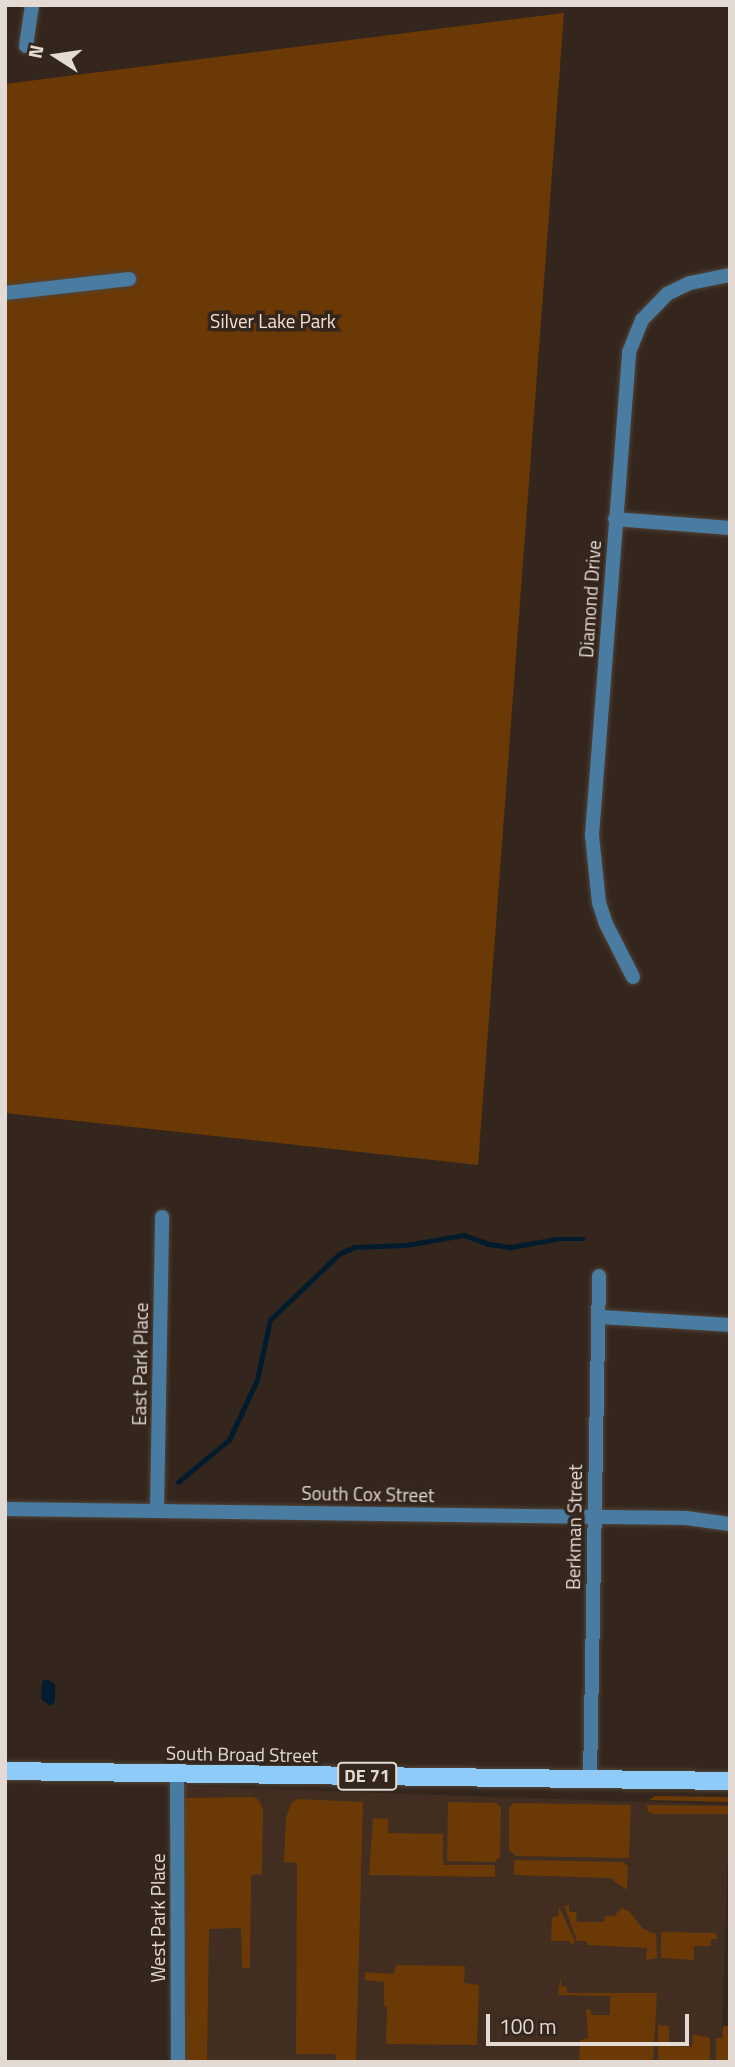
<!DOCTYPE html>
<html>
<head>
<meta charset="utf-8">
<style>
	body { margin:0 }
	#map { position:relative; width:735px; height:2067px; overflow:hidden; background:#34261c; font-family:"Titillium Web",sans-serif }
	div>[style] { position:absolute }
	.built>* { inset:0; background:#412e20; transform-origin:0 0 }
	.green>* { inset:0; background:#6b3905 }
	.water>* { inset:0; background:#031c2d }
	.stream>* { height:4.5px; margin:-2.25px; padding:0 2.25px; transform-origin:2.25px; border-radius:2.25px; background:#031c2d }
	.roads { filter:drop-shadow(0 0 2px #504339) drop-shadow(0 0 2px #504339) }
	.minor>* { height:14px; margin:-7px; padding:0 7px; transform-origin:7px; border-radius:7px; background:#497ca0 }
	.primary>* { height:18px; margin:-9px; padding:0 9px; transform-origin:9px; border-radius:9px; background:#8ecbf8 }
	span { translate:-50% -50%; white-space:nowrap; text-align:center; line-height:1.15; -webkit-text-stroke:7px #34261c; paint-order:stroke }
	.shield-label span { padding:2px 5px; background:#34261c; border:2px solid; border-radius:5px; -webkit-text-stroke-width:0 }
	.shield-label { font-size:18px; color:#e4dad4; font-weight:700 }
	.park-label { font-size:19px; color:#f4e0d2 }
	.street-label { font-size:19px; color:#e4dad4 }
	.frame { position:absolute; inset:0; border:7px solid #e4dad4; pointer-events:none }
	.north { position:absolute; left:21px; top:21px; width:70px; height:70px; -webkit-text-stroke:5px #34261c; paint-order:stroke; rotate:282deg; font-size:19px; font-weight:700; line-height:28px; text-align:center; color:#e4dad4 }
	.north::after { content:''; display:block; margin:auto; width:24px; height:32px; background:#e4dad4; clip-path:polygon(50% 0,100% 100%,50% 72%,0 100%) }
	.scale { position:absolute; left:486px; top:2014px; width:203px; height:32px; box-sizing:border-box; border:4px solid #e4dad4; border-top:0; padding-left:9px; font-size:21px; line-height:24px; white-space:nowrap; color:#e4dad4; -webkit-text-stroke:5px #34261c; paint-order:stroke }
</style>
</head>
<body>
<div id="map">
	<div class="built">
		<div style="left:183px;top:1786px;width:547px;height:276px;rotate:2deg"></div>
	</div>
	<div class="green">
		<div style="clip-path:polygon(564px 13px,478px 1165px,5px 1113px,5px 84px)"></div>
		<div style="clip-path:polygon(655px 1796px,730px 1797px,730px 1802px,649px 1800px)"></div>
		<div style="clip-path:polygon(252px 1797px,258px 1799px,263px 1809px,262px 1874px,251px 1875px,250px 1968px,242px 1968px,241px 1928px,209px 1929px,207px 2062px,182px 2062px,183px 1798px)"></div>
		<div style="clip-path:polygon(298px 1799px,363px 1802px,356px 2062px,336px 2062px,335px 2054px,296px 2054px,297px 1863px,284px 1862px,286px 1818px,291px 1803px)"></div>
		<div style="clip-path:polygon(448px 1802px,496px 1803px,501px 1808px,500px 1857px,494px 1862px,447px 1861px)"></div>
		<div style="clip-path:polygon(514px 1803px,631px 1805px,629px 1858px,516px 1856px,509px 1850px,509px 1808px)"></div>
		<div style="clip-path:polygon(647px 1805px,730px 1806px,730px 1814px,654px 1814px,648px 1812px)"></div>
		<div style="clip-path:polygon(373px 1818px,388px 1819px,388px 1833px,443px 1834px,443px 1865px,495px 1865px,495px 1877px,369px 1875px)"></div>
		<div style="clip-path:polygon(514px 1860px,622px 1862px,628px 1866px,627px 1890px,610px 1878px,514px 1875px)"></div>
		<div style="clip-path:polygon(564px 1905px,569px 1906px,569px 1912px,576px 1912px,577px 1922px,604px 1922px,605px 1916px,614px 1916px,622px 1908px,630px 1912px,643px 1929px,656px 1934px,657px 1958px,646px 1960px,647px 1948px,587px 1945px,587px 1941px,577px 1941px)"></div>
		<div style="clip-path:polygon(559px 1907px,575px 1941px,574px 1944px,570px 1945px,570px 1941px,551px 1941px,552px 1917px,558px 1916px)"></div>
		<div style="clip-path:polygon(661px 1932px,716px 1933px,717px 1939px,711px 1939px,711px 1946px,694px 1946px,694px 1960px,661px 1958px)"></div>
		<div style="clip-path:polygon(396px 1965px,465px 1966px,464px 1983px,479px 1985px,477px 2045px,386px 2044px,387px 2007px,384px 2006px,384px 1982px,365px 1980px,365px 1972px,394px 1974px)"></div>
		<div style="clip-path:polygon(561px 1976px,561px 1986px,567px 1987px,567px 1993px,657px 1993px,653px 2062px,579px 2062px,580px 2040px,588px 2038px,586px 2009px,591px 2010px,591px 2015px,610px 2015px,610px 1996px,558px 1995px)"></div>
		<div style="clip-path:polygon(658px 2025px,669px 2026px,669px 2046px,692px 2047px,693px 2034px,710px 2038px,710px 2062px,658px 2062px)"></div>
		<div style="clip-path:polygon(723px 2026px,730px 2026px,730px 2062px,716px 2062px,716px 2038px,722px 2038px)"></div>
	</div>
	<div class="water">
		<div style="clip-path:polygon(46px 1679px,55px 1684px,55px 1702px,50px 1706px,41px 1699px,42px 1682px)"></div>
	</div>
	<div class="stream">
		<div style="left:178px;top:1482px;width:66px;rotate:-39.5deg"></div>
		<div style="left:229px;top:1440px;width:66px;rotate:-65deg"></div>
		<div style="left:257px;top:1380px;width:61px;rotate:-77.8deg"></div>
		<div style="left:270px;top:1320px;width:95px;rotate:-43.7deg"></div>
		<div style="left:339px;top:1254px;width:17px;rotate:-24deg"></div>
		<div style="left:355px;top:1247px;width:51px;rotate:-2.2deg"></div>
		<div style="left:406px;top:1245px;width:59px;rotate:-9.8deg"></div>
		<div style="left:464px;top:1235px;width:27px;rotate:20deg"></div>
		<div style="left:489px;top:1244px;width:22px;rotate:8deg"></div>
		<div style="left:511px;top:1247px;width:46px;rotate:-10.1deg"></div>
		<div style="left:556px;top:1239px;width:27px"></div>
	</div>
	<div class="roads">
		<div class="minor">
			<div style="left:26px;top:46px;width:41px;rotate:-81.7deg"></div>
			<div style="left:5px;top:293px;width:125px;rotate:-6.4deg"></div>
			<div style="left:615px;top:519px;width:115px;rotate:4.5deg"></div>
			<div style="left:633px;top:977px;width:59px;rotate:-117deg"></div>
			<div style="left:606px;top:924px;width:22px;rotate:-108deg"></div>
			<div style="left:599px;top:903px;width:68px;rotate:-95.9deg"></div>
			<div style="left:592px;top:835px;width:484px;rotate:-85.6deg"></div>
			<div style="left:629px;top:352px;width:35px;rotate:-68deg"></div>
			<div style="left:642px;top:320px;width:36px;rotate:-46deg"></div>
			<div style="left:667px;top:294px;width:25px;rotate:-26deg"></div>
			<div style="left:690px;top:283px;width:41px;rotate:-11.3deg"></div>
			<div style="left:600px;top:1317px;width:130px;rotate:3.5deg"></div>
			<div style="left:5px;top:1509px;width:681px;rotate:0.76deg"></div>
			<div style="left:686px;top:1518px;width:44px;rotate:7.8deg"></div>
			<div style="left:157px;top:1511px;width:294px;rotate:-89deg"></div>
			<div style="left:177px;top:1775px;width:287px;rotate:89.8deg"></div>
			<div style="left:590px;top:1779px;width:503px;rotate:-88.97deg"></div>
		</div>
		<div class="primary">
			<div style="left:5px;top:1771px;width:725px;rotate:0.79deg"></div>
		</div>
	</div>
	<div class="shield-label">
		<span style="left:367px;top:1776px">DE 71</span>
	</div>
	<div class="park-label">
		<span style="left:273px;top:321px">Silver Lake Park</span>
	</div>
	<div class="street-label">
		<span style="left:590px;top:599px;rotate:-86deg">Diamond Drive</span>
		<span style="left:140px;top:1364px;rotate:-89deg">East Park Place</span>
		<span style="left:368px;top:1494px;rotate:1deg">South Cox Street</span>
		<span style="left:574px;top:1527px;rotate:-89deg">Berkman Street</span>
		<span style="left:242px;top:1754px;rotate:1deg">South Broad Street</span>
		<span style="left:158px;top:1918px;rotate:-90deg">West Park Place</span>
	</div>
	<div class="frame"></div>
	<div class="north">N</div>
	<div class="scale">100 m</div>
</div>
</body>
</html>
